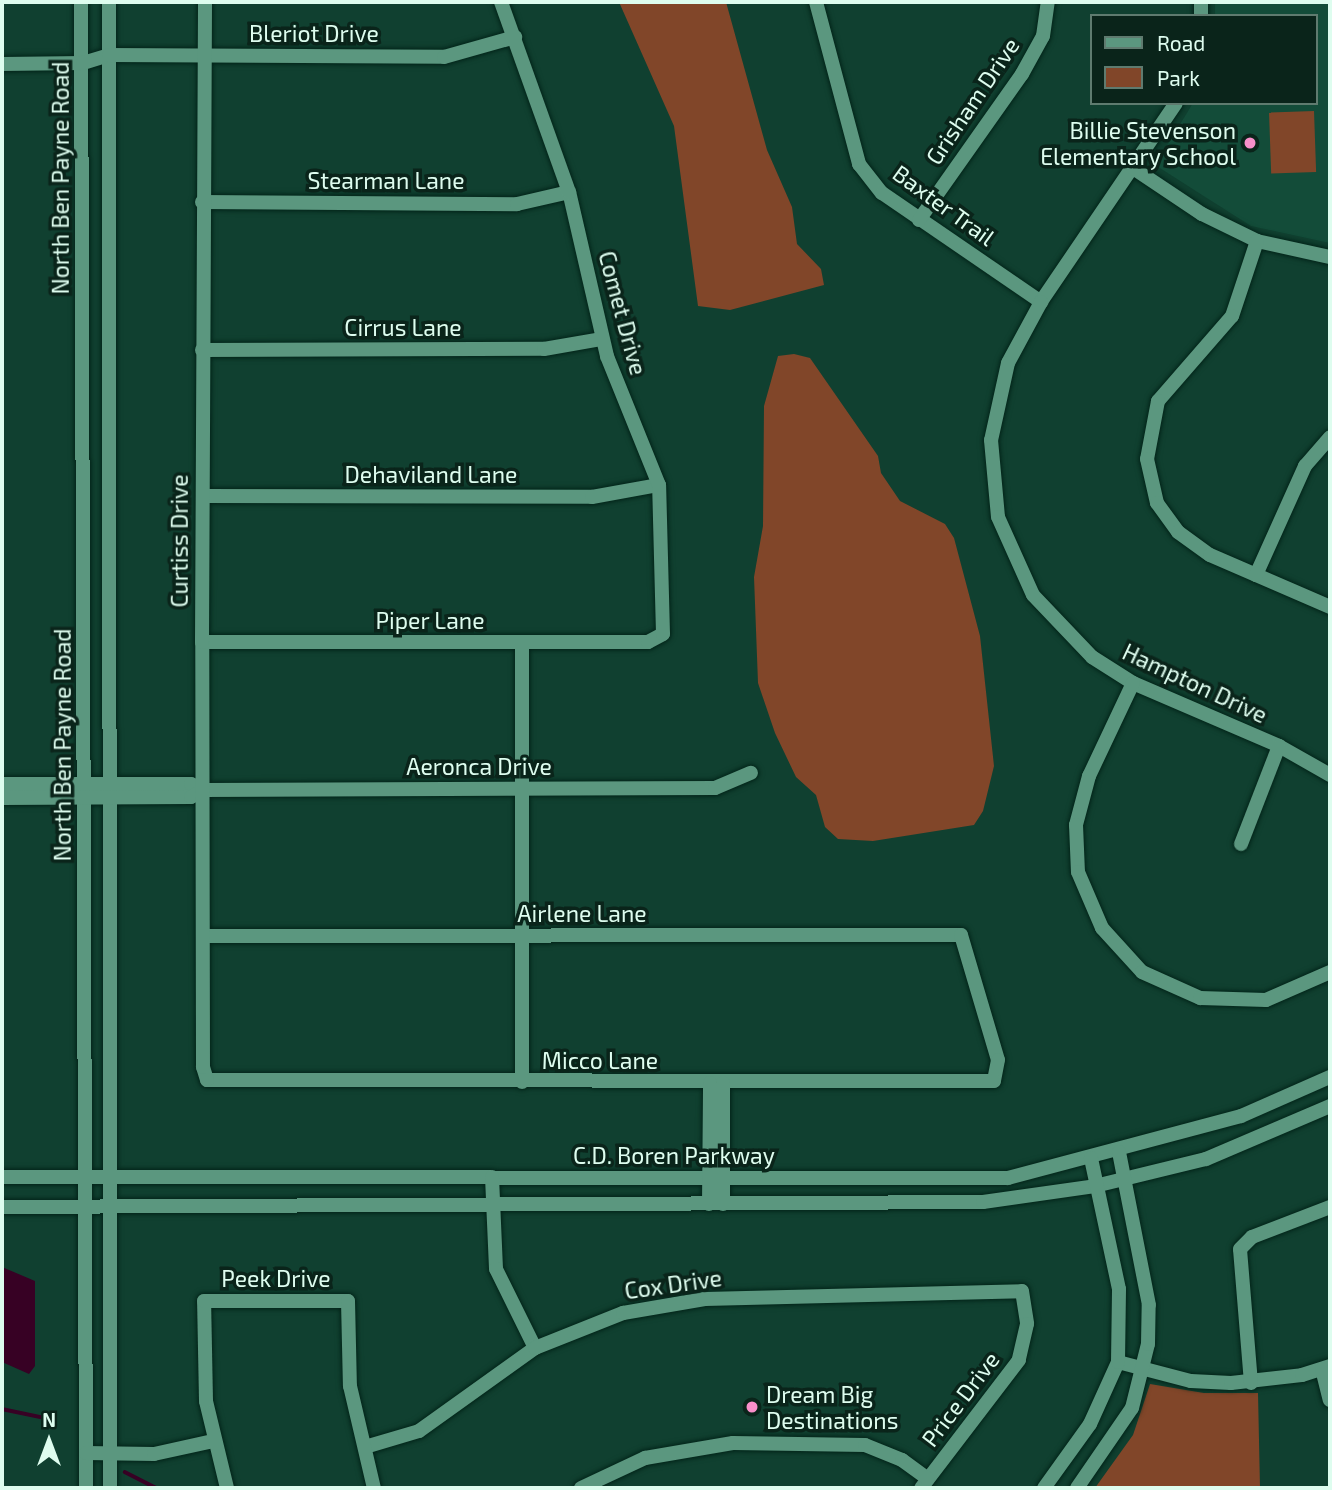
<!DOCTYPE html>
<html>
<head>
<meta charset="utf-8">
<style>
	body { margin:0 }
	#map { position:relative; width:1332px; height:1490px; overflow:hidden; background:#104030; font-family:"Exo 2",sans-serif }
	div>[style] { position:absolute }
	.built>* { inset:0; background:#134c39 }
	.green>* { inset:0; background:#814629; transform-origin:0 0 }
	.water>* { inset:0; background:#370124 }
	.stream>* { height:3.5px; margin:-1.75px; padding:0 1.75px; transform-origin:1.75px; border-radius:1.75px; background:#370124 }
	.roads { filter:drop-shadow(0 0 2px #032419) drop-shadow(0 0 2px #032419) }
	.minor>* { height:14px; margin:-7px; padding:0 7px; transform-origin:7px; border-radius:7px; background:#5b977f }
	.dots>* { width:19px; height:19px; translate:-50% -50%; box-sizing:border-box; border:4px solid #0a241a; border-radius:50% }
	span { translate:-50% -50%; white-space:nowrap; text-align:center; line-height:1.15; -webkit-text-stroke:7px #0a241a; paint-order:stroke }
	.street-label { font-size:23px; color:#defdef }
	.poi-label { font-size:23px; color:#defdef }
	.right { translate:-100% -50%; text-align:right }
	.left { translate:0 -50%; text-align:left }
	.frame { position:absolute; inset:0; border:4px solid #defdef; pointer-events:none }
	.legend { position:absolute; left:1090px; top:14px; width:228px; height:91px; box-sizing:border-box; background:#0a241a; border:2px solid #5f7b6f; margin:0; padding:9px 12px; list-style:none; font-size:21px; color:#defdef }
	.legend li { display:flex; align-items:center; gap:14px; height:35px }
	.legend b { width:35px; border:2px solid #5f7b6f }
	.north { position:absolute; left:14px; top:1406px; width:70px; height:70px; -webkit-text-stroke:5px #0a241a; paint-order:stroke; rotate:0deg; font-size:19px; font-weight:700; line-height:28px; text-align:center; color:#defdef }
	.north::after { content:''; display:block; margin:auto; width:24px; height:32px; background:#defdef; clip-path:polygon(50% 0,100% 100%,50% 72%,0 100%) }
</style>
</head>
<body>
<div id="map">
	<div class="built">
		<div style="clip-path:polygon(1215px 2px,1330px 2px,1330px 243px,1251px 226px,1155px 165px,1193px 103px,1316px 103px,1316px 16px,1215px 16px)"></div>
	</div>
	<div class="green">
		<div style="clip-path:polygon(619px 2px,726px 2px,767px 150px,792px 207px,797px 244px,821px 269px,824px 285px,730px 310px,698px 306px,674px 126px)"></div>
		<div style="left:1314px;top:111px;width:61px;height:45px;rotate:88deg"></div>
		<div style="clip-path:polygon(794px 354px,810px 358px,878px 456px,881px 473px,900px 501px,945px 524px,954px 538px,980px 636px,994px 766px,983px 811px,974px 825px,873px 841px,838px 839px,825px 827px,816px 795px,796px 777px,775px 733px,758px 683px,754px 577px,763px 526px,764px 406px,778px 356px)"></div>
		<div style="clip-path:polygon(1150px 1384px,1204px 1393px,1258px 1393px,1260px 1488px,1095px 1488px,1133px 1435px)"></div>
	</div>
	<div class="water">
		<div style="clip-path:polygon(2px 1267px,35px 1281px,35px 1366px,29px 1374px,2px 1362px)"></div>
	</div>
	<div class="stream">
		<div style="left:2px;top:1409px;width:49px;rotate:11.8deg"></div>
		<div style="left:125px;top:1472px;width:36px;rotate:27deg"></div>
	</div>
	<div class="roads">
		<div class="minor">
			<div style="left:81px;top:2px;width:1486px;rotate:89.81deg"></div>
			<div style="left:109px;top:2px;width:1486px;rotate:89.96deg"></div>
			<div style="left:816px;top:2px;width:168px;rotate:75.1deg"></div>
			<div style="left:859px;top:164px;width:37px;rotate:52deg"></div>
			<div style="left:882px;top:193px;width:193px;rotate:34.4deg"></div>
			<div style="left:1201px;top:16px;width:14px;rotate:-90deg"></div>
			<div style="left:2px;top:64px;width:81px;rotate:-0.7deg"></div>
			<div style="left:83px;top:63px;width:27px;rotate:-17deg"></div>
			<div style="left:109px;top:55px;width:335px;rotate:0.3deg"></div>
			<div style="left:444px;top:57px;width:74px;rotate:-15.7deg"></div>
			<div style="left:1176px;top:103px;width:240px;rotate:124.2deg"></div>
			<div style="left:1041px;top:302px;width:69px;rotate:118.4deg"></div>
			<div style="left:1008px;top:363px;width:79px;rotate:102.4deg"></div>
			<div style="left:991px;top:440px;width:77px;rotate:84.8deg"></div>
			<div style="left:998px;top:517px;width:85px;rotate:65.8deg"></div>
			<div style="left:1033px;top:595px;width:86px;rotate:46.4deg"></div>
			<div style="left:1092px;top:657px;width:49px;rotate:32.4deg"></div>
			<div style="left:1133px;top:683px;width:159px;rotate:23.3deg"></div>
			<div style="left:1279px;top:746px;width:59px;rotate:29.6deg"></div>
			<div style="left:1133px;top:168px;width:83px;rotate:33.7deg"></div>
			<div style="left:1202px;top:214px;width:61px;rotate:26.1deg"></div>
			<div style="left:1257px;top:241px;width:75px;rotate:12.4deg"></div>
			<div style="left:202px;top:202px;width:315px;rotate:0.4deg"></div>
			<div style="left:517px;top:204px;width:53px;rotate:-13deg"></div>
			<div style="left:919px;top:220px;width:179px;rotate:-54.8deg"></div>
			<div style="left:1022px;top:74px;width:43px;rotate:-61.1deg"></div>
			<div style="left:1043px;top:36px;width:34px;rotate:-82deg"></div>
			<div style="left:1257px;top:241px;width:79px;rotate:108.4deg"></div>
			<div style="left:1232px;top:316px;width:113px;rotate:131deg"></div>
			<div style="left:1158px;top:401px;width:59px;rotate:100.7deg"></div>
			<div style="left:1147px;top:459px;width:45px;rotate:77.2deg"></div>
			<div style="left:1157px;top:503px;width:36px;rotate:54deg"></div>
			<div style="left:1178px;top:532px;width:39px;rotate:36deg"></div>
			<div style="left:1210px;top:555px;width:131px;rotate:23.4deg"></div>
			<div style="left:202px;top:350px;width:342px;rotate:-0.2deg"></div>
			<div style="left:544px;top:349px;width:59px;rotate:-9.8deg"></div>
			<div style="left:203px;top:496px;width:389px;rotate:0.1deg"></div>
			<div style="left:592px;top:497px;width:68px;rotate:-10.2deg"></div>
			<div style="left:1256px;top:575px;width:120px;rotate:-65.8deg"></div>
			<div style="left:1305px;top:466px;width:38px;rotate:-49deg"></div>
			<div style="left:202px;top:642px;width:446px"></div>
			<div style="left:648px;top:642px;width:17px;rotate:-28deg"></div>
			<div style="left:663px;top:634px;width:149px;rotate:-91.5deg"></div>
			<div style="left:659px;top:485px;width:139px;rotate:-112deg"></div>
			<div style="left:607px;top:356px;width:168px;rotate:-103deg"></div>
			<div style="left:569px;top:192px;width:202px;rotate:-109.7deg"></div>
			<div style="left:1133px;top:683px;width:103px;rotate:115.3deg"></div>
			<div style="left:1089px;top:776px;width:51px;rotate:104.9deg"></div>
			<div style="left:1076px;top:825px;width:47px;rotate:87.6deg"></div>
			<div style="left:1078px;top:872px;width:61px;rotate:66.8deg"></div>
			<div style="left:1102px;top:928px;width:59px;rotate:47.7deg"></div>
			<div style="left:1142px;top:972px;width:64px;rotate:24.1deg"></div>
			<div style="left:1200px;top:998px;width:66px;rotate:1.7deg"></div>
			<div style="left:1266px;top:1000px;width:70px;rotate:-23.6deg"></div>
			<div style="left:2px;top:784px;width:189px"></div>
			<div style="left:191px;top:784px;width:13px;rotate:27deg"></div>
			<div style="left:203px;top:790px;width:512px;rotate:-0.22deg"></div>
			<div style="left:715px;top:788px;width:39px;rotate:-23deg"></div>
			<div style="left:2px;top:798px;width:189px;rotate:-0.3deg"></div>
			<div style="left:191px;top:797px;width:14px;rotate:-30deg"></div>
			<div style="left:1241px;top:844px;width:105px;rotate:-68.8deg"></div>
			<div style="left:203px;top:936px;width:758px;rotate:-0.08deg"></div>
			<div style="left:961px;top:935px;width:130px;rotate:73.5deg"></div>
			<div style="left:998px;top:1060px;width:21px;rotate:101deg"></div>
			<div style="left:994px;top:1081px;width:787px;rotate:-179.93deg"></div>
			<div style="left:207px;top:1080px;width:14px;rotate:-107deg"></div>
			<div style="left:203px;top:1067px;width:425px;rotate:-90.1deg"></div>
			<div style="left:202px;top:642px;width:640px;rotate:-89.73deg"></div>
			<div style="left:522px;top:1082px;width:439px;rotate:-90deg"></div>
			<div style="left:2px;top:1177px;width:1006px;rotate:0.06deg"></div>
			<div style="left:1008px;top:1178px;width:241px;rotate:-14.9deg"></div>
			<div style="left:1241px;top:1116px;width:97px;rotate:-23.7deg"></div>
			<div style="left:492px;top:1177px;width:92px;rotate:87.5deg"></div>
			<div style="left:496px;top:1269px;width:88px;rotate:63.7deg"></div>
			<div style="left:709px;top:1204px;width:121px;rotate:-89.5deg"></div>
			<div style="left:723px;top:1204px;width:121px;rotate:-90deg"></div>
			<div style="left:2px;top:1207px;width:981px;rotate:-0.29deg"></div>
			<div style="left:983px;top:1202px;width:113px;rotate:-8.1deg"></div>
			<div style="left:1095px;top:1186px;width:114px;rotate:-13.7deg"></div>
			<div style="left:1206px;top:1159px;width:135px;rotate:-23.1deg"></div>
			<div style="left:1118px;top:1362px;width:75px;rotate:14.6deg"></div>
			<div style="left:1191px;top:1381px;width:40px;rotate:2.9deg"></div>
			<div style="left:1231px;top:1383px;width:71px;rotate:-6.4deg"></div>
			<div style="left:1302px;top:1375px;width:29px;rotate:-18deg"></div>
			<div style="left:1322px;top:1369px;width:32px;rotate:76deg"></div>
			<div style="left:1251px;top:1383px;width:134px;rotate:-94.7deg"></div>
			<div style="left:1240px;top:1249px;width:17px;rotate:-45deg"></div>
			<div style="left:1252px;top:1237px;width:84px;rotate:-21deg"></div>
			<div style="left:365px;top:1447px;width:56px;rotate:-16.5deg"></div>
			<div style="left:419px;top:1431px;width:143px;rotate:-35.6deg"></div>
			<div style="left:535px;top:1348px;width:95px;rotate:-21.7deg"></div>
			<div style="left:623px;top:1313px;width:83px;rotate:-9.7deg"></div>
			<div style="left:705px;top:1299px;width:317px;rotate:-1.4deg"></div>
			<div style="left:1022px;top:1291px;width:33px;rotate:81deg"></div>
			<div style="left:1027px;top:1324px;width:37px;rotate:103deg"></div>
			<div style="left:1019px;top:1360px;width:161px;rotate:127.4deg"></div>
			<div style="left:86px;top:1453px;width:68px;rotate:0.8deg"></div>
			<div style="left:154px;top:1454px;width:60px;rotate:-12.4deg"></div>
			<div style="left:227px;top:1488px;width:89px;rotate:-103.6deg"></div>
			<div style="left:206px;top:1401px;width:100px;rotate:-91.1deg"></div>
			<div style="left:204px;top:1301px;width:144px"></div>
			<div style="left:348px;top:1301px;width:85px;rotate:88.7deg"></div>
			<div style="left:350px;top:1386px;width:105px;rotate:76.8deg"></div>
			<div style="left:581px;top:1488px;width:71px;rotate:-25.1deg"></div>
			<div style="left:645px;top:1458px;width:89px;rotate:-9.7deg"></div>
			<div style="left:733px;top:1443px;width:132px;rotate:0.9deg"></div>
			<div style="left:865px;top:1445px;width:40px;rotate:22deg"></div>
			<div style="left:902px;top:1460px;width:32px;rotate:36deg"></div>
			<div style="left:1044px;top:1488px;width:79px;rotate:-54.3deg"></div>
			<div style="left:1090px;top:1424px;width:68px;rotate:-65.7deg"></div>
			<div style="left:1118px;top:1362px;width:73px;rotate:-89.2deg"></div>
			<div style="left:1119px;top:1289px;width:134px;rotate:-102.1deg"></div>
			<div style="left:1077px;top:1488px;width:97px;rotate:-55.5deg"></div>
			<div style="left:1132px;top:1408px;width:66px;rotate:-76deg"></div>
			<div style="left:1148px;top:1344px;width:39px;rotate:-89deg"></div>
			<div style="left:1149px;top:1305px;width:156px;rotate:-101.1deg"></div>
		</div>
	</div>
	<div class="dots">
		<div style="left:1250px;top:143px;background:#f98fca"></div>
		<div style="left:752px;top:1407px;background:#f98fca"></div>
	</div>
	<div class="street-label">
		<span style="left:314px;top:33px">Bleriot Drive</span>
		<span style="left:972px;top:101px;rotate:-56deg">Grisham Drive</span>
		<span style="left:60px;top:178px;rotate:-90deg">North Ben Payne Road</span>
		<span style="left:386px;top:180px">Stearman Lane</span>
		<span style="left:944px;top:205px;rotate:36deg">Baxter Trail</span>
		<span style="left:623px;top:313px;rotate:75deg">Comet Drive</span>
		<span style="left:403px;top:327px">Cirrus Lane</span>
		<span style="left:431px;top:474px">Dehaviland Lane</span>
		<span style="left:179px;top:541px;rotate:-90deg">Curtiss Drive</span>
		<span style="left:430px;top:620px">Piper Lane</span>
		<span style="left:1195px;top:683px;rotate:25deg">Hampton Drive</span>
		<span style="left:62px;top:745px;rotate:-90deg">North Ben Payne Road</span>
		<span style="left:479px;top:766px">Aeronca Drive</span>
		<span style="left:582px;top:913px">Airlene Lane</span>
		<span style="left:600px;top:1060px">Micco Lane</span>
		<span style="left:674px;top:1155px">C.D. Boren Parkway</span>
		<span style="left:276px;top:1278px">Peek Drive</span>
		<span style="left:673px;top:1284px;rotate:-8deg">Cox Drive</span>
		<span style="left:960px;top:1399px;rotate:-53deg">Price Drive</span>
	</div>
	<div class="poi-label">
		<span class="right" style="left:1236px;top:143px">Billie Stevenson<br>Elementary School</span>
		<span class="left" style="left:766px;top:1407px">Dream Big<br>Destinations</span>
	</div>
	<div class="frame"></div>
	<ul class="legend">
	<li><b style="height:9px;background:#5b977f"></b>Road</li>
	<li><b style="height:19px;background:#814629"></b>Park</li>
	</ul>
	<div class="north">N</div>
</div>
</body>
</html>
